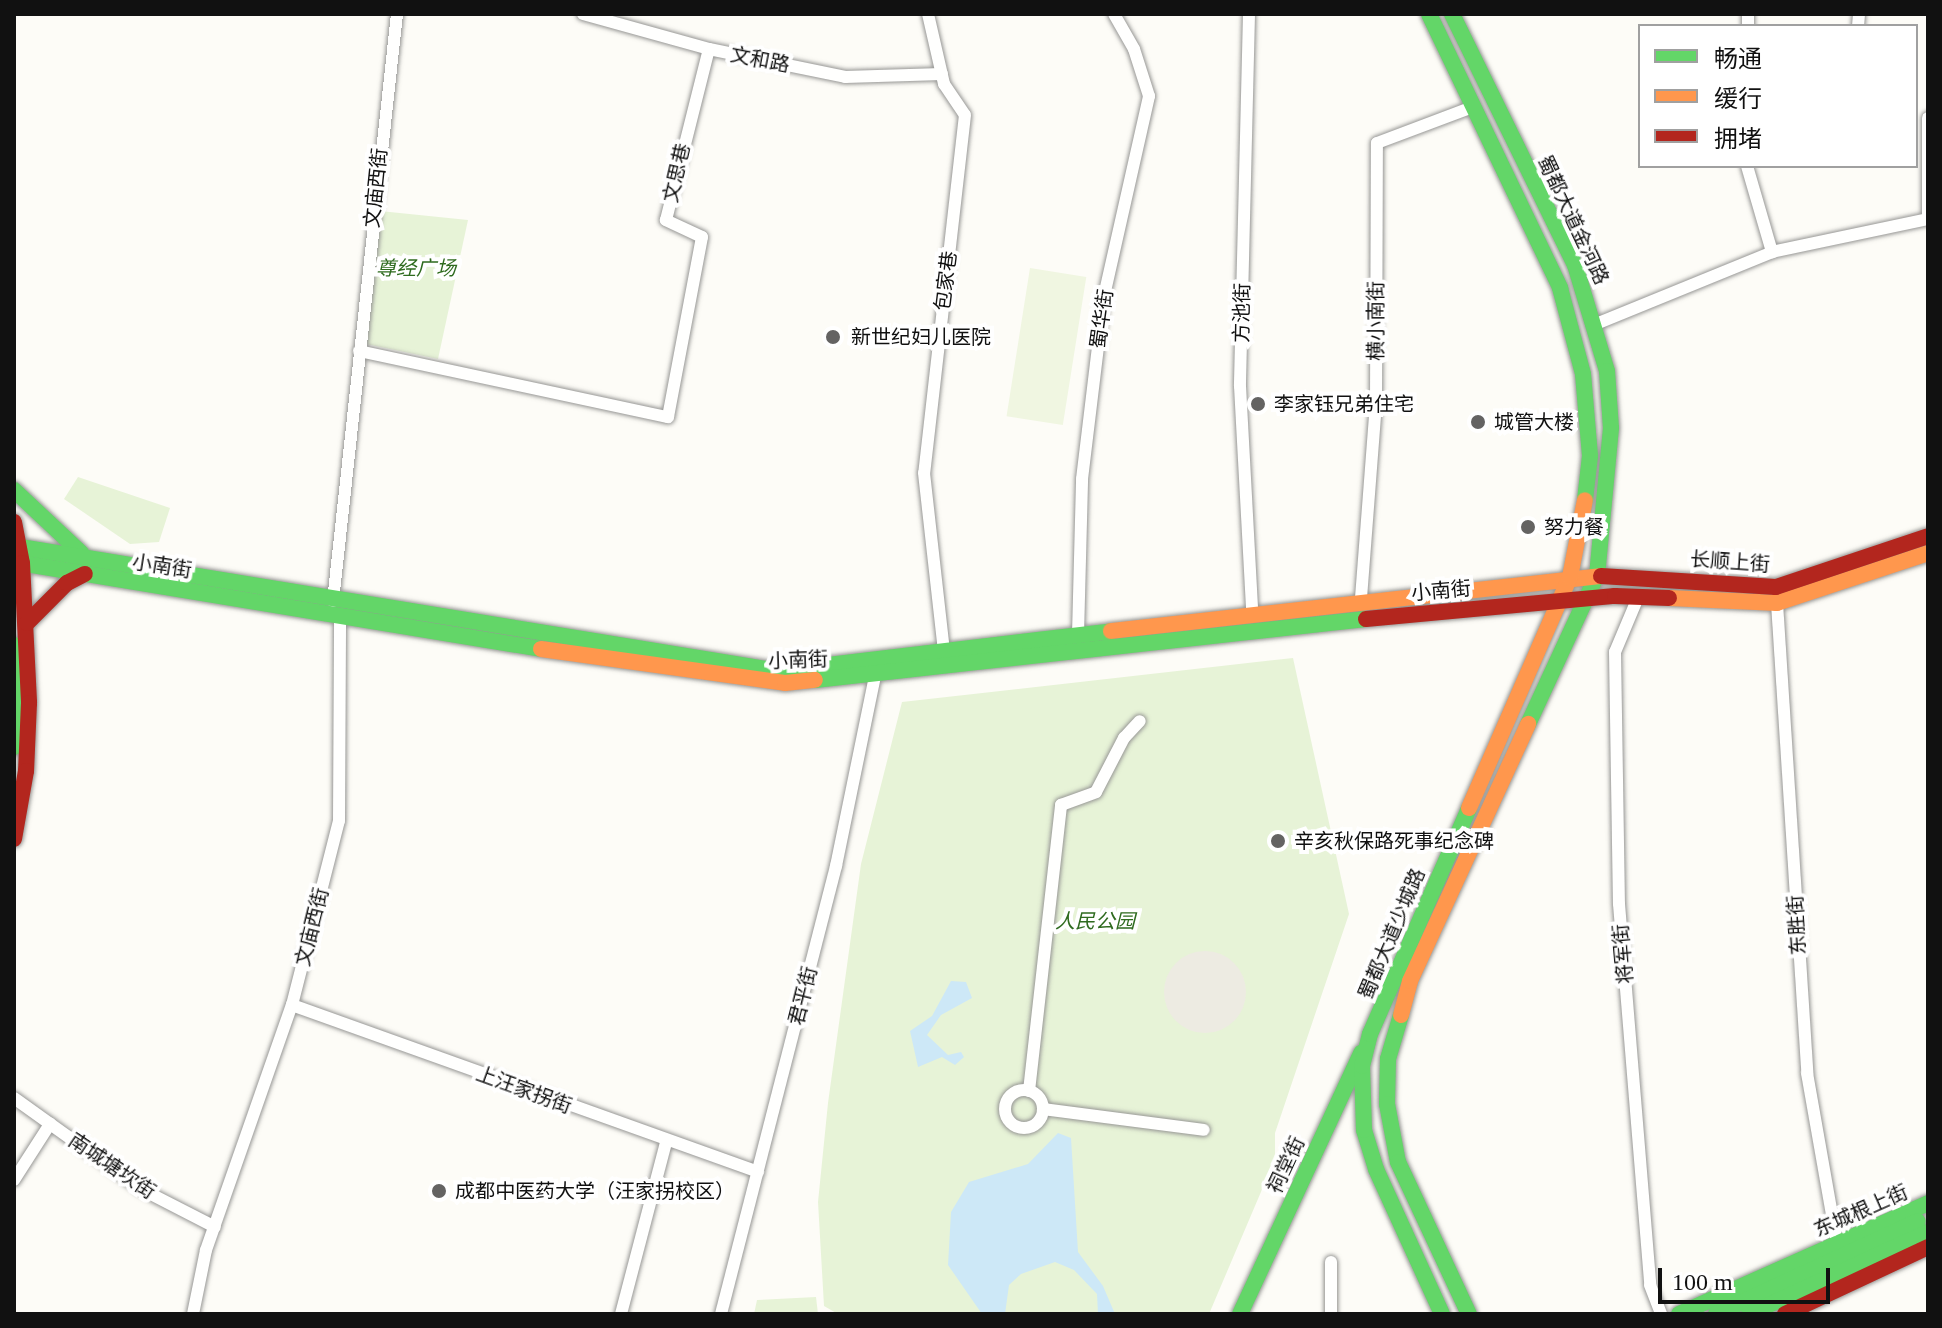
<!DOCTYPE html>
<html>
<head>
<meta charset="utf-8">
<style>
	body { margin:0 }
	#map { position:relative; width:1942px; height:1328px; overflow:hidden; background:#fdfcf7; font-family:"Times New Roman","Noto Sans SC",serif }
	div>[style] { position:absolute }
	.green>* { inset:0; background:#e7f3d7 }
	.pitch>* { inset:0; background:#f0f6e1; transform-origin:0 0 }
	.plaza>* { inset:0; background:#edebe2 }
	.round { border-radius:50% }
	.water>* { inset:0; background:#cde8f7 }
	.roads { filter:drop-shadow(0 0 2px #979795) drop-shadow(0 0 2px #979795) }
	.street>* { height:12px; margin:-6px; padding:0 6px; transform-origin:6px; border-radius:6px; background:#fffffe }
	.street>.ring { margin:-6px; padding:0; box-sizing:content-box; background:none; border:12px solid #fffffe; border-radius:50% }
	.fast>* { height:16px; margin:-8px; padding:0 8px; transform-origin:8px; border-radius:8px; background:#63d668 }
	.slow>* { height:16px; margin:-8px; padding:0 8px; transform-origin:8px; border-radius:8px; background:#ff974d }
	.jam>* { height:16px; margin:-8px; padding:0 8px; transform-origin:8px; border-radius:8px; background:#b3261e }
	.dots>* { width:22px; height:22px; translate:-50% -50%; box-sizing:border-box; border:4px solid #fff; border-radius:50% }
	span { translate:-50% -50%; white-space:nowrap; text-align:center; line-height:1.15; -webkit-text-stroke:8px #fff; paint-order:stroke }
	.street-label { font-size:20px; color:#111 }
	.park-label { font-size:20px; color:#2f6b1f; font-style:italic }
	.poi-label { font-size:20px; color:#111 }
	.left { translate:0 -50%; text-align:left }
	.frame { position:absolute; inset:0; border:16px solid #111; pointer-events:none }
	.legend { position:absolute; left:1638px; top:24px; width:280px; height:144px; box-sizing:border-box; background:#fff; border:2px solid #a0a0a0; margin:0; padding:10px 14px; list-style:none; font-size:24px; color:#111 }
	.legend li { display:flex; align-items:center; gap:16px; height:40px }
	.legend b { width:40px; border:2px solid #a0a0a0 }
	.scale { position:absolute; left:1658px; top:1268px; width:172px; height:36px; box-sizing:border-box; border:4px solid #111; border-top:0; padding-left:10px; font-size:24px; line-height:28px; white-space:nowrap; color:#111; -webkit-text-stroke:6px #fff; paint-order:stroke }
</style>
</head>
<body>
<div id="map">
	<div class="green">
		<div style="clip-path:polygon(380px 211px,468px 220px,438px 359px,366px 344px)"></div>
		<div style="clip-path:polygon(78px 477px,170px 508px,159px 542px,130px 544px,64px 499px)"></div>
		<div style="clip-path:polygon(1293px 658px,1349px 914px,1275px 1133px,1275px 1159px,1209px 1314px,838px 1314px,824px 1306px,818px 1202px,828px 1103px,861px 864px,902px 702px)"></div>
		<div style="clip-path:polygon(816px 1297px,818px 1314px,754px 1314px,757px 1300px)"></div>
	</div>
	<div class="pitch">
		<div style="left:1030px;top:268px;width:57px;height:150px;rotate:9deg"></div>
	</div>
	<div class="plaza">
		<div class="round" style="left:1164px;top:951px;width:82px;height:82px"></div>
	</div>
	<div class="water">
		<div style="clip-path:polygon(951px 981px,966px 982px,972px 998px,941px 1015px,927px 1035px,948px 1055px,961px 1052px,964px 1057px,955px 1065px,942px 1057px,918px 1067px,910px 1031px,932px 1016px)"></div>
		<div style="clip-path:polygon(1058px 1133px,1071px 1138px,1078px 1252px,1103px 1286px,1115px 1314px,1098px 1314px,1097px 1294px,1074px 1270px,1055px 1262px,1021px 1274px,1009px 1285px,1005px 1314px,982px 1314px,948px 1265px,951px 1212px,969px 1182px,1028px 1164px)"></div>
	</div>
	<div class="roads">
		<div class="street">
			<div style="left:583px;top:14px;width:131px;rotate:15.5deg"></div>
			<div style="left:709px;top:49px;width:139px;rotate:11.6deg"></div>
			<div style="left:845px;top:77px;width:97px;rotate:-1.8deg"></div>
			<div style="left:928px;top:14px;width:72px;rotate:77.1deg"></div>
			<div style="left:944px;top:84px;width:37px;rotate:56deg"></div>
			<div style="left:965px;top:115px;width:360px;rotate:96.5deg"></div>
			<div style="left:924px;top:473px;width:179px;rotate:83.6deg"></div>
			<div style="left:1249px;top:14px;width:372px;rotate:91.4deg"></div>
			<div style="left:1240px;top:386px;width:225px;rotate:86.9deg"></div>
			<div style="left:1748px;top:26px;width:12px;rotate:-90deg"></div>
			<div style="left:1858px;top:26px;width:12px;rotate:-85deg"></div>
			<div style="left:1928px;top:118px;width:98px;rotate:90deg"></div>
			<div style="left:1747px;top:166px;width:90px;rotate:73.8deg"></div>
			<div style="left:1596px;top:324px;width:190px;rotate:-22.2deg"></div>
			<div style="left:1772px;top:252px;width:159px;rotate:-11.9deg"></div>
			<div style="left:359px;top:351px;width:316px;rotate:12.1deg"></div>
			<div style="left:668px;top:417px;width:183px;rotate:-79.3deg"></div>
			<div style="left:702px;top:237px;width:40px;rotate:-155deg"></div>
			<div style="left:666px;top:220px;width:176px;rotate:-75.9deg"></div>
			<div style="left:1639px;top:595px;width:62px;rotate:112.8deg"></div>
			<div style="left:1615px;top:652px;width:252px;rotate:89.1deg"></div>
			<div style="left:1619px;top:904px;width:382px;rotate:85.3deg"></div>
			<div style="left:1650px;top:1285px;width:31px;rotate:69deg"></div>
			<div style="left:1361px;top:598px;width:194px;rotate:-85.6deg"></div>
			<div style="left:1376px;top:405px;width:262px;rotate:-89.8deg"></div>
			<div style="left:1377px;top:143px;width:99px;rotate:-20.6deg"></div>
			<div style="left:333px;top:601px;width:590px;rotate:-83.78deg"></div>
			<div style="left:1777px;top:603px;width:471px;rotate:86.3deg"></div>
			<div style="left:1807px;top:1073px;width:174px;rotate:80deg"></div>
			<div style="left:1078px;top:635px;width:156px;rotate:-88.5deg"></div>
			<div style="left:1082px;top:479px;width:184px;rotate:-83.1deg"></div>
			<div style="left:1104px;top:296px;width:205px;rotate:-77.3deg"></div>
			<div style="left:1149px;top:96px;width:49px;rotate:-107.7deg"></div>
			<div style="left:1134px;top:49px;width:40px;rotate:-119.7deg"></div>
			<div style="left:292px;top:1005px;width:495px;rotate:19.7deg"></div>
			<div class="ring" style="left:1005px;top:1090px;width:26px;height:26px"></div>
			<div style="left:1029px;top:1091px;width:288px;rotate:-83.6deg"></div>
			<div style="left:1061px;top:805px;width:37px;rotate:-20deg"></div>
			<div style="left:1096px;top:792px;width:61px;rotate:-62.6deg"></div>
			<div style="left:1124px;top:738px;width:23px;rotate:-47deg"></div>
			<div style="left:14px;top:1098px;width:156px;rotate:35.6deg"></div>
			<div style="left:141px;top:1189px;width:83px;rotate:27.2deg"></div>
			<div style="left:1043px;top:1109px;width:162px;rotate:7.4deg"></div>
			<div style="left:14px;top:1180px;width:67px;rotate:-57.3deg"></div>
			<div style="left:193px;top:1314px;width:65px;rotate:-78.5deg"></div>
			<div style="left:206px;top:1250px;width:260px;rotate:-70.7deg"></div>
			<div style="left:292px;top:1005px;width:190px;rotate:-75.7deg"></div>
			<div style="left:339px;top:821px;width:205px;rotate:-89.7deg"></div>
			<div style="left:621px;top:1314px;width:178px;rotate:-75.3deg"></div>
			<div style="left:721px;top:1314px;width:463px;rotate:-75.6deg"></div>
			<div style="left:836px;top:866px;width:194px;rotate:-78.4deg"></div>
			<div style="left:1331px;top:1314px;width:52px;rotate:-90deg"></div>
		</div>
		<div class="fast">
			<div style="left:1429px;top:14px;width:304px;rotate:64.4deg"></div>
			<div style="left:1560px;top:288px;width:89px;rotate:75deg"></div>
			<div style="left:1583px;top:374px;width:82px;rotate:85.1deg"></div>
			<div style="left:1590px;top:456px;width:44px;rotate:96.5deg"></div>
			<div style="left:1452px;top:14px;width:280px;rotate:63.9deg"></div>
			<div style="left:1575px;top:265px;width:111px;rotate:73.2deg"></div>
			<div style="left:1607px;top:371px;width:57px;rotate:86deg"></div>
			<div style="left:1611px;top:428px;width:148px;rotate:95.4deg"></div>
			<div style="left:1597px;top:575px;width:164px;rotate:114.8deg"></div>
			<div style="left:14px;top:490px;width:92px;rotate:43.2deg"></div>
			<div style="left:14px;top:546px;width:774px;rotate:9.29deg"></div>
			<div style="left:778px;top:671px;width:335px;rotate:-6.8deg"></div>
			<div style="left:14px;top:562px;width:534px;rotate:9.37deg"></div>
			<div style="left:14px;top:645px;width:102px;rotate:90deg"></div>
			<div style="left:815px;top:680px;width:554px;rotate:-6.32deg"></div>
			<div style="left:1401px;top:1015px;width:46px;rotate:106.5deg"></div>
			<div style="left:1388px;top:1059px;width:45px;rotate:91.3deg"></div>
			<div style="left:1387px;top:1104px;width:59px;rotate:79.3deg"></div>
			<div style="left:1398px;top:1162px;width:168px;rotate:65deg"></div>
			<div style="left:1240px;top:1314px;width:288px;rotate:-65.1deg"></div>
			<div style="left:1442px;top:1314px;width:159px;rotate:-114.5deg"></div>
			<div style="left:1376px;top:1169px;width:41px;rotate:-107.1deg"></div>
			<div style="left:1364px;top:1130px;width:64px;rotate:-91.8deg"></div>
			<div style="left:1362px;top:1066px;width:33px;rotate:-76deg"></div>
			<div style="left:1370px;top:1034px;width:247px;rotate:-66.3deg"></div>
			<div style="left:1679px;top:1314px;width:273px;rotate:-24deg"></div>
			<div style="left:1716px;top:1314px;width:222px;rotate:-24.7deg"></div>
			<div style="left:1749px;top:1314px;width:197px;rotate:-24.6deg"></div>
		</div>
		<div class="slow">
			<div style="left:1669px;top:598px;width:108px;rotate:2.7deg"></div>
			<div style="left:1777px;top:603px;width:159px;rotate:-18.3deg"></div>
			<div style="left:1111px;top:631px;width:493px;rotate:-6.4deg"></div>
			<div style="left:541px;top:649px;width:246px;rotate:7.9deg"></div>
			<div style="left:785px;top:683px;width:30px;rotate:-6deg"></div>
			<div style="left:1469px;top:808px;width:252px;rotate:-66.4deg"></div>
			<div style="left:1570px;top:577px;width:78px;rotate:-79deg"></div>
			<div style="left:1401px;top:1015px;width:35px;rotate:-75deg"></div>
			<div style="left:1410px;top:981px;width:283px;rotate:-65.3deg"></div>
		</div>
		<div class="jam">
			<div style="left:14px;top:522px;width:42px;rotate:79deg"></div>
			<div style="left:22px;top:563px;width:140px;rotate:87.1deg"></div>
			<div style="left:29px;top:703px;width:68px;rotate:92.5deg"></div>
			<div style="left:26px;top:771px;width:69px;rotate:100deg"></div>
			<div style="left:1601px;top:576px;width:175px;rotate:3.6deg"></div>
			<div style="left:1776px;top:587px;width:160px;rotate:-18.5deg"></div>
			<div style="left:1366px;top:619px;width:250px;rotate:-5.3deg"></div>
			<div style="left:1615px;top:596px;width:54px;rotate:2.1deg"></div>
			<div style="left:27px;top:623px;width:57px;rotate:-45deg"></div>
			<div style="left:67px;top:583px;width:20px;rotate:-27deg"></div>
			<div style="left:1785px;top:1314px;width:158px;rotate:-25.1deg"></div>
		</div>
	</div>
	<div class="dots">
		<div style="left:833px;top:337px;background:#646362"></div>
		<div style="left:1258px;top:404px;background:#646362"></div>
		<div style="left:1478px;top:422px;background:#646362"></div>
		<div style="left:1528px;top:527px;background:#646362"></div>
		<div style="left:1278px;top:841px;background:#646362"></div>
		<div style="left:439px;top:1191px;background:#646362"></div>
	</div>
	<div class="street-label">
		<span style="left:760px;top:60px;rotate:11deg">文和路</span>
		<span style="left:677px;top:173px;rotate:-77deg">文思巷</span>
		<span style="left:376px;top:188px;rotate:-84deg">文庙西街</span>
		<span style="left:1573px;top:220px;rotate:65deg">蜀都大道金河路</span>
		<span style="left:946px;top:281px;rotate:-83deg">包家巷</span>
		<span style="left:1242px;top:313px;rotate:-89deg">方池街</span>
		<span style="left:1102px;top:319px;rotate:-82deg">蜀华街</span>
		<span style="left:1376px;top:321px;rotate:-90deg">横小南街</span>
		<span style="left:1730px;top:562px;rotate:4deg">长顺上街</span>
		<span style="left:162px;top:566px;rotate:9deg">小南街</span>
		<span style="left:1441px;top:591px;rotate:-5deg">小南街</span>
		<span style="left:798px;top:660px;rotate:-2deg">小南街</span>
		<span style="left:1797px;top:925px;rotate:-94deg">东胜街</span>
		<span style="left:312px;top:927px;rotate:-76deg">文庙西街</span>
		<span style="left:1392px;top:934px;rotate:-67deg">蜀都大道少城路</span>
		<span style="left:1623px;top:954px;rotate:-95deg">将军街</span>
		<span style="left:803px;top:996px;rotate:-76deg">君平街</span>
		<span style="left:524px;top:1090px;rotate:20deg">上汪家拐街</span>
		<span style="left:1286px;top:1165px;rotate:-65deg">祠堂街</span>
		<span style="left:112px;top:1166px;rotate:34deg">南城塘坎街</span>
		<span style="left:1861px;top:1211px;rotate:-24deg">东城根上街</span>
	</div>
	<div class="park-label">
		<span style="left:416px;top:268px">尊经广场</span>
		<span style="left:1095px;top:921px">人民公园</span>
	</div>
	<div class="poi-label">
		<span class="left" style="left:851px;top:337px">新世纪妇儿医院</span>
		<span class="left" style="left:1274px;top:404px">李家钰兄弟住宅</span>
		<span class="left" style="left:1494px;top:422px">城管大楼</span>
		<span class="left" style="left:1544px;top:527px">努力餐</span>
		<span class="left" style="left:1294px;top:841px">辛亥秋保路死事纪念碑</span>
		<span class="left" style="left:455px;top:1191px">成都中医药大学（汪家拐校区）</span>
	</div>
	<div class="frame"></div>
	<ul class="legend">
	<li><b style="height:10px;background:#63d668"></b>畅通</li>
	<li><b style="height:10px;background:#ff974d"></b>缓行</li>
	<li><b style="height:10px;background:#b3261e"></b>拥堵</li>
	</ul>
	<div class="scale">100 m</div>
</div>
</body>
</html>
